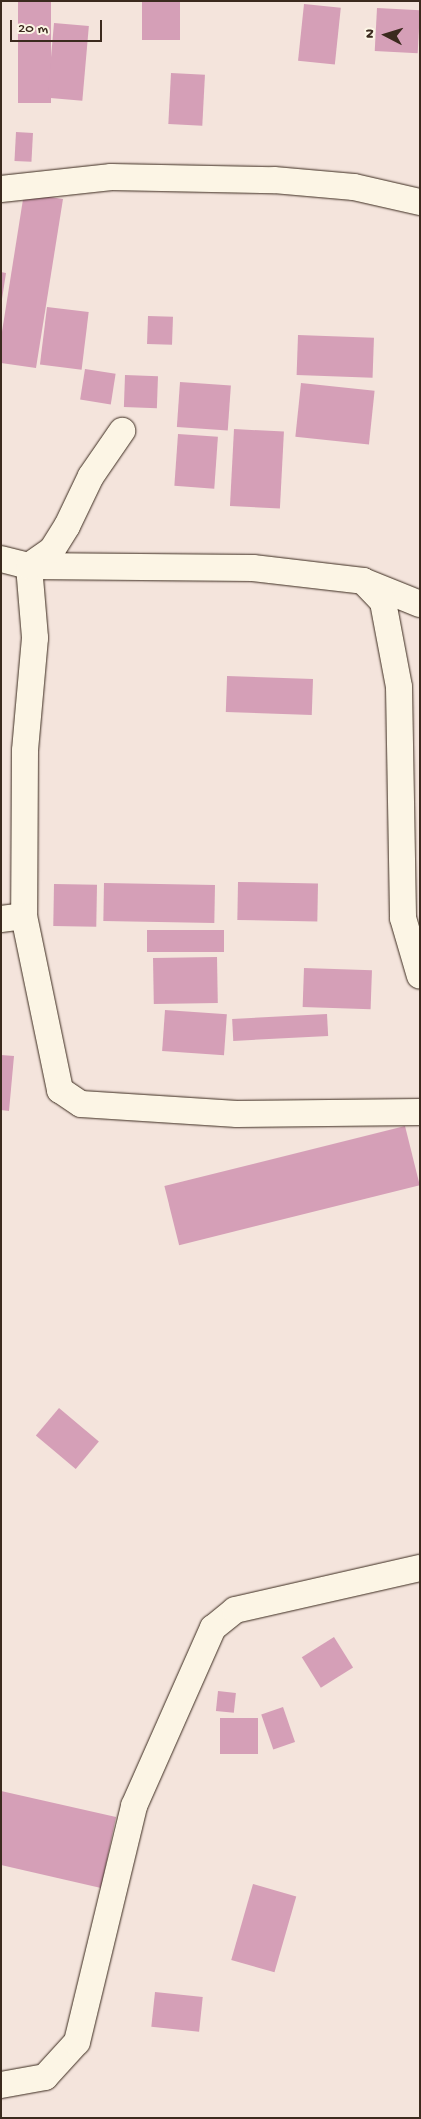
<!DOCTYPE html>
<html>
<head>
<meta charset="utf-8">
<style>
	body { margin:0 }
	#map { position:relative; width:421px; height:2119px; overflow:hidden; background:#f4e4dc; font-family:"Gochi Hand",sans-serif }
	div>[style] { position:absolute }
	.building>* { inset:0; background:#d59fb7; transform-origin:0 0 }
	.roads { filter:drop-shadow(0 0 1px #3b2a1e) drop-shadow(0 0 1px #3b2a1e) }
	.street>* { height:26px; margin:-13px; padding:0 13px; transform-origin:13px; border-radius:13px; background:#fcf5e5 }
	span { translate:-50% -50%; white-space:nowrap; text-align:center; line-height:1.15; -webkit-text-stroke:4px #fcf5e5; paint-order:stroke }
	.frame { position:absolute; inset:0; border:2px solid #3b2a1e; pointer-events:none }
	.north { position:absolute; left:361px; top:10px; width:50px; height:50px; -webkit-text-stroke:4px #fcf5e5; paint-order:stroke; rotate:275deg; font-size:14px; font-weight:700; line-height:20px; text-align:center; color:#3b2a1e }
	.north::after { content:''; display:block; margin:auto; width:18px; height:22px; background:#3b2a1e; clip-path:polygon(50% 0,100% 100%,50% 72%,0 100%) }
	.scale { position:absolute; left:10px; top:20px; width:92px; height:22px; box-sizing:border-box; border:2px solid #3b2a1e; border-top:0; padding-left:6px; font-size:15px; line-height:18px; white-space:nowrap; color:#3b2a1e; -webkit-text-stroke:4px #fcf5e5; paint-order:stroke }
</style>
</head>
<body>
<div id="map">
	<div class="building">
		<div style="left:18px;top:1px;width:33px;height:102px"></div>
		<div style="left:142px;top:1px;width:38px;height:39px"></div>
		<div style="left:304px;top:4px;width:37px;height:57px;rotate:6deg"></div>
		<div style="left:377px;top:8px;width:43px;height:43px;rotate:3deg"></div>
		<div style="left:54px;top:23px;width:35px;height:75px;rotate:5deg"></div>
		<div style="left:171px;top:73px;width:34px;height:51px;rotate:3deg"></div>
		<div style="left:16px;top:132px;width:17px;height:29px;rotate:3deg"></div>
		<div style="clip-path:polygon(24px 193px,63px 199px,36px 368px,1px 363px,1px 338px)"></div>
		<div style="clip-path:polygon(1px 272px,6px 273px,2px 299px,1px 299px)"></div>
		<div style="left:47px;top:307px;width:42px;height:58px;rotate:7deg"></div>
		<div style="left:148px;top:316px;width:25px;height:28px;rotate:2deg"></div>
		<div style="left:298px;top:335px;width:76px;height:40px;rotate:2deg"></div>
		<div style="left:85px;top:369px;width:31px;height:31px;rotate:9deg"></div>
		<div style="left:125px;top:375px;width:33px;height:32px;rotate:2deg"></div>
		<div style="left:180px;top:382px;width:51px;height:45px;rotate:4deg"></div>
		<div style="left:301px;top:383px;width:74px;height:54px;rotate:6deg"></div>
		<div style="left:234px;top:429px;width:50px;height:77px;rotate:3deg"></div>
		<div style="left:178px;top:434px;width:40px;height:52px;rotate:4deg"></div>
		<div style="left:313px;top:679px;width:36px;height:86px;rotate:92deg"></div>
		<div style="left:238px;top:882px;width:80px;height:38px;rotate:1deg"></div>
		<div style="left:104px;top:883px;width:111px;height:38px;rotate:1deg"></div>
		<div style="left:54px;top:884px;width:43px;height:42px;rotate:1deg"></div>
		<div style="left:224px;top:930px;width:22px;height:77px;rotate:90deg"></div>
		<div style="left:217px;top:957px;width:46px;height:64px;rotate:89deg"></div>
		<div style="left:304px;top:968px;width:68px;height:39px;rotate:2deg"></div>
		<div style="left:165px;top:1010px;width:62px;height:41px;rotate:4deg"></div>
		<div style="left:327px;top:1014px;width:22px;height:95px;rotate:87deg"></div>
		<div style="clip-path:polygon(1px 1055px,14px 1056px,9px 1111px,1px 1110px)"></div>
		<div style="left:405px;top:1126px;width:61px;height:248px;rotate:76deg"></div>
		<div style="left:59px;top:1408px;width:52px;height:36px;rotate:40deg"></div>
		<div style="left:334px;top:1637px;width:36px;height:38px;rotate:58deg"></div>
		<div style="left:218px;top:1691px;width:18px;height:20px;rotate:6deg"></div>
		<div style="left:283px;top:1707px;width:37px;height:23px;rotate:71deg"></div>
		<div style="left:220px;top:1718px;width:38px;height:36px"></div>
		<div style="clip-path:polygon(1px 1791px,116px 1817px,101px 1888px,1px 1865px)"></div>
		<div style="left:253px;top:1884px;width:45px;height:79px;rotate:16deg"></div>
		<div style="left:155px;top:1992px;width:48px;height:35px;rotate:6deg"></div>
	</div>
	<div class="roads">
		<div class="street">
			<div style="left:1px;top:189px;width:111px;rotate:-6.2deg"></div>
			<div style="left:111px;top:177px;width:163px;rotate:1.1deg"></div>
			<div style="left:274px;top:180px;width:80px;rotate:5deg"></div>
			<div style="left:354px;top:187px;width:68px;rotate:12.8deg"></div>
			<div style="left:1px;top:559px;width:29px;rotate:14deg"></div>
			<div style="left:29px;top:566px;width:72px;rotate:85.2deg"></div>
			<div style="left:35px;top:638px;width:113px;rotate:95.1deg"></div>
			<div style="left:25px;top:751px;width:165px;rotate:90.3deg"></div>
			<div style="left:24px;top:916px;width:178px;rotate:78.3deg"></div>
			<div style="left:60px;top:1090px;width:25px;rotate:34deg"></div>
			<div style="left:81px;top:1104px;width:156px;rotate:3.7deg"></div>
			<div style="left:237px;top:1114px;width:183px;rotate:-0.6deg"></div>
			<div style="left:29px;top:566px;width:224px;rotate:0.5deg"></div>
			<div style="left:253px;top:568px;width:111px;rotate:6.7deg"></div>
			<div style="left:363px;top:581px;width:61px;rotate:22deg"></div>
			<div style="left:29px;top:566px;width:28px;rotate:-35deg"></div>
			<div style="left:52px;top:550px;width:28px;rotate:-58deg"></div>
			<div style="left:67px;top:526px;width:55px;rotate:-64.4deg"></div>
			<div style="left:91px;top:476px;width:55px;rotate:-55.4deg"></div>
			<div style="left:363px;top:581px;width:29px;rotate:46deg"></div>
			<div style="left:383px;top:602px;width:86px;rotate:79.3deg"></div>
			<div style="left:399px;top:687px;width:231px;rotate:89deg"></div>
			<div style="left:403px;top:918px;width:60px;rotate:73.7deg"></div>
			<div style="left:1px;top:919px;width:23px;rotate:-7deg"></div>
			<div style="left:1px;top:2085px;width:45px;rotate:-10.3deg"></div>
			<div style="left:45px;top:2077px;width:47px;rotate:-47.6deg"></div>
			<div style="left:77px;top:2042px;width:243px;rotate:-76.4deg"></div>
			<div style="left:134px;top:1806px;width:195px;rotate:-66.1deg"></div>
			<div style="left:213px;top:1628px;width:28px;rotate:-39deg"></div>
			<div style="left:235px;top:1610px;width:190px;rotate:-12.8deg"></div>
		</div>
	</div>
	<div class="frame"></div>
	<div class="north">N</div>
	<div class="scale">20 m</div>
</div>
</body>
</html>
